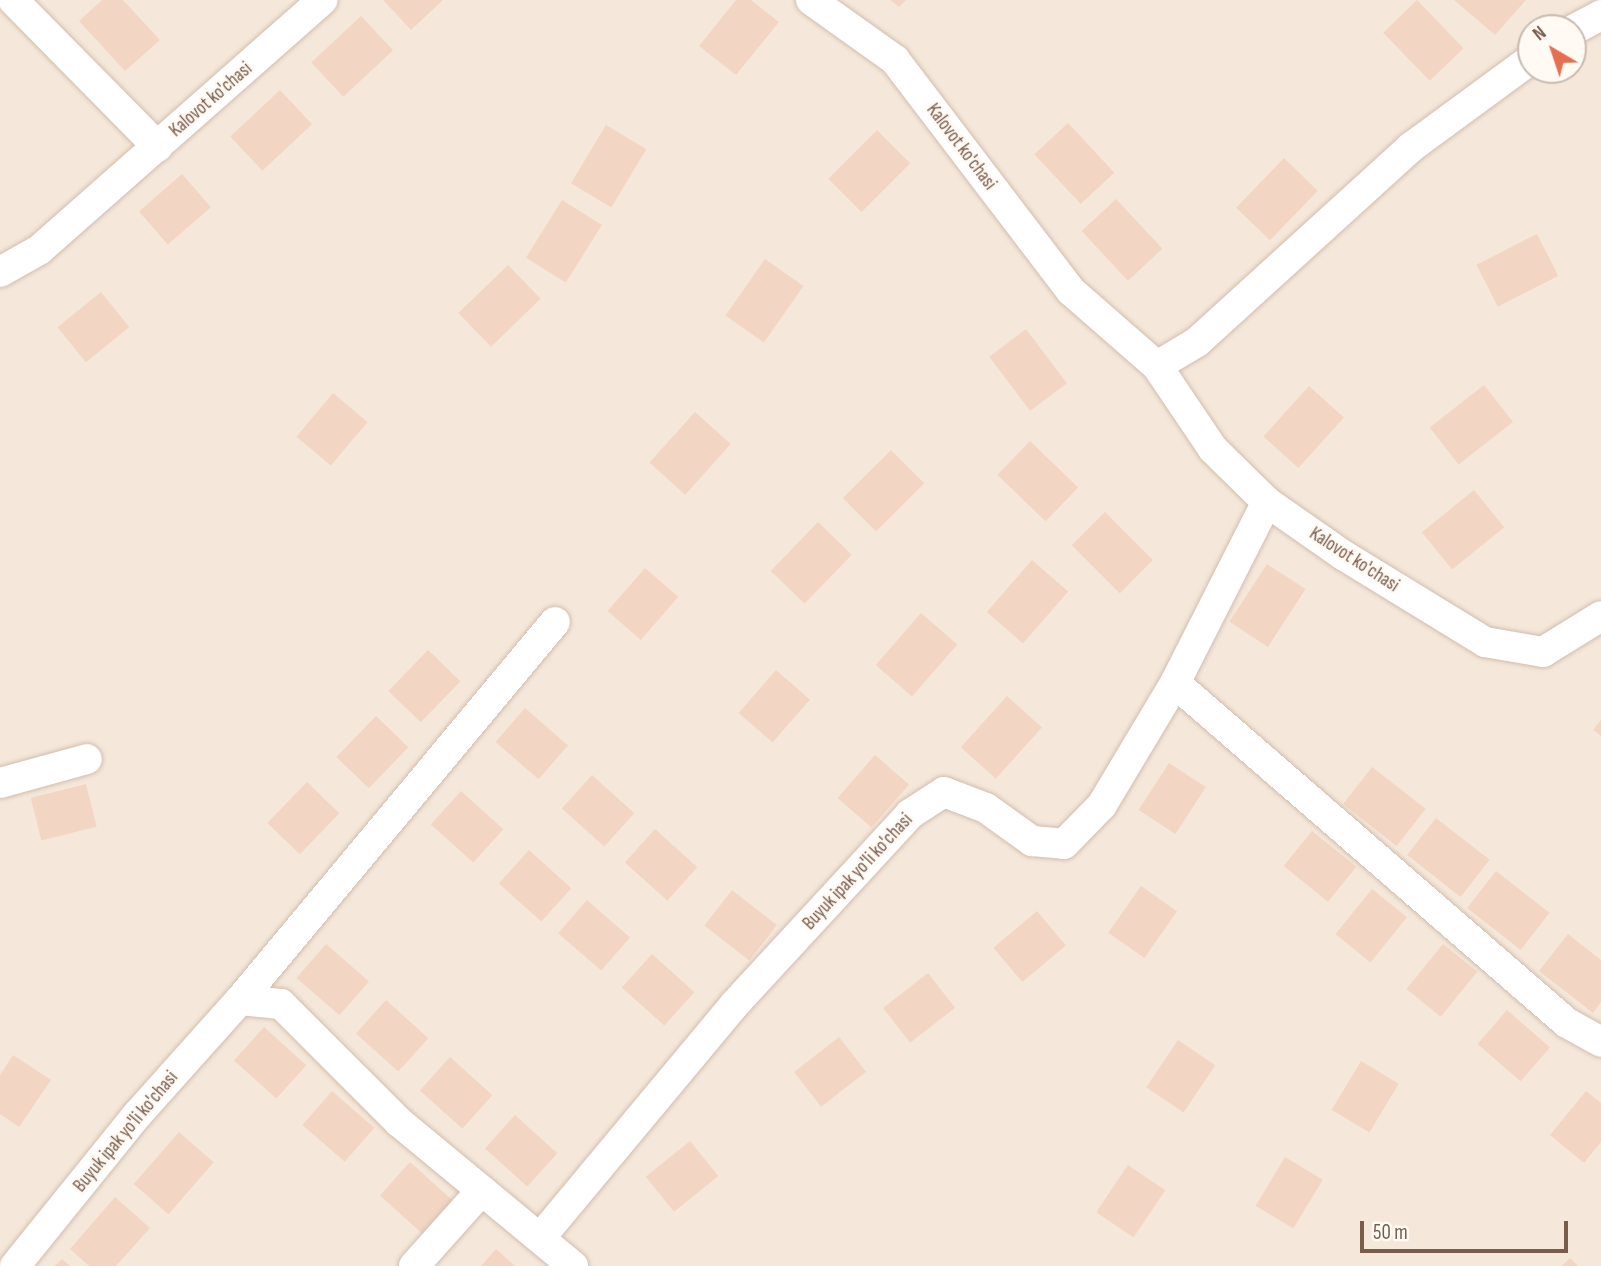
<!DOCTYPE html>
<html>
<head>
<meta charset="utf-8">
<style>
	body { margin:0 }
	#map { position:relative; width:1601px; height:1266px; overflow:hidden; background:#fdf6ec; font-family:"Sofia Sans Condensed",sans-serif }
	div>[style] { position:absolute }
	.residential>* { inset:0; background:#f5e8da }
	.building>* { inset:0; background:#f3d5c3; transform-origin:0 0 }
	.roads { filter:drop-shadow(0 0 2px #d1beb0) drop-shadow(0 0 2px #d1beb0) }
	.minor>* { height:30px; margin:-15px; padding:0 15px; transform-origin:15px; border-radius:15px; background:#fff }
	span { translate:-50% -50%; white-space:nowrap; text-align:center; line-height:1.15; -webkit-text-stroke:5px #fffaf3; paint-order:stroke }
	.street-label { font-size:19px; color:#7a5c4d }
	.north { position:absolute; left:1517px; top:14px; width:70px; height:70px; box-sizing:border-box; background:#fffaf3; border:2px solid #cabbb1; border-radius:50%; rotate:321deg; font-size:19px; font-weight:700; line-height:28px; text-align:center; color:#7a5c4d }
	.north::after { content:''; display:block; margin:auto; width:24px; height:32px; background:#e76f51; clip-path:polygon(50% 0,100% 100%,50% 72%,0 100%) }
	.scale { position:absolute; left:1360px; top:1221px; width:208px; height:32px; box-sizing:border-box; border:4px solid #7a5c4d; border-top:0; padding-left:9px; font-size:21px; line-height:24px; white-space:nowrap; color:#7a5c4d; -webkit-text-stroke:5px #fffaf3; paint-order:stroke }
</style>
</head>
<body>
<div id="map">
	<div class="residential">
		<div style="clip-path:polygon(evenodd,0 0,1601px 0,1601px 1266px,0 1266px,0 0,1531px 28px,1573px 28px,1573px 70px,1531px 70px,1531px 28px)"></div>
	</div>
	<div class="building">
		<div style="clip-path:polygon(102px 0,123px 0,160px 40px,125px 71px,79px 21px)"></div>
		<div style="clip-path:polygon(383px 0,443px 0,411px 30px)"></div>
		<div style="clip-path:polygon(736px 0,751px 0,779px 22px,736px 75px,699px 46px)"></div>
		<div style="clip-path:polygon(890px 0,906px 0,899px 7px)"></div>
		<div style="left:1417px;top:0;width:67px;height:47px;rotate:46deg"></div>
		<div style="clip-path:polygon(1454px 0,1526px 0,1495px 35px)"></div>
		<div style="left:361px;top:16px;width:47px;height:68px;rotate:47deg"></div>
		<div style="left:280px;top:90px;width:47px;height:68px;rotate:47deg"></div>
		<div style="left:1068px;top:123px;width:68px;height:46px;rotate:47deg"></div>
		<div style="left:606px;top:125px;width:47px;height:68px;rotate:31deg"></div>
		<div style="left:877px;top:130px;width:47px;height:69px;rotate:45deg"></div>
		<div style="left:1284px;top:158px;width:47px;height:69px;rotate:44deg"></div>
		<div style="left:182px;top:174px;width:44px;height:57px;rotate:49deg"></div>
		<div style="left:1116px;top:199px;width:68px;height:47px;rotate:47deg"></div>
		<div style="left:562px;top:200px;width:47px;height:68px;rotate:32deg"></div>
		<div style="left:1537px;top:234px;width:47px;height:68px;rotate:63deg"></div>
		<div style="left:765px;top:259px;width:47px;height:69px;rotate:35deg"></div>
		<div style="left:508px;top:265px;width:47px;height:69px;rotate:46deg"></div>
		<div style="left:101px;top:292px;width:45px;height:56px;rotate:51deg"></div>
		<div style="left:1026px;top:329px;width:68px;height:46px;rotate:53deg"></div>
		<div style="left:1484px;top:385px;width:47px;height:69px;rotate:52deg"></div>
		<div style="left:1309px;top:386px;width:47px;height:68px;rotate:42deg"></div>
		<div style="left:333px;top:393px;width:45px;height:57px;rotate:40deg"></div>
		<div style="left:695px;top:412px;width:48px;height:68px;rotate:42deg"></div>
		<div style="left:1030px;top:441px;width:67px;height:47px;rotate:44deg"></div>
		<div style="left:891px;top:450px;width:47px;height:68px;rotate:45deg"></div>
		<div style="left:1474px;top:490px;width:48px;height:67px;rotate:51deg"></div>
		<div style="left:1105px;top:512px;width:68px;height:47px;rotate:45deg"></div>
		<div style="left:818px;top:522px;width:47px;height:68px;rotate:44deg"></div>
		<div style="left:1032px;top:560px;width:48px;height:69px;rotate:41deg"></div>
		<div style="left:1267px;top:564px;width:46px;height:69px;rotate:33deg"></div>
		<div style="left:645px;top:568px;width:44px;height:57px;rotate:41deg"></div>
		<div style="left:921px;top:613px;width:48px;height:69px;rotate:41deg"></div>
		<div style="left:428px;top:650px;width:45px;height:57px;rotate:44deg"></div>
		<div style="left:776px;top:670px;width:45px;height:57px;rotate:41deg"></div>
		<div style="left:1007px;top:696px;width:47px;height:69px;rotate:42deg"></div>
		<div style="left:525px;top:708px;width:57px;height:45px;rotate:41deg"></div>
		<div style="left:376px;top:716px;width:45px;height:57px;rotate:44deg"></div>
		<div style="clip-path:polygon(1601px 720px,1601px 736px,1593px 730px)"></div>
		<div style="left:875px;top:755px;width:45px;height:57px;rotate:41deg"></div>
		<div style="left:1169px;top:763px;width:44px;height:56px;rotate:33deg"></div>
		<div style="left:1372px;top:767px;width:68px;height:47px;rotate:38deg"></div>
		<div style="left:592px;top:775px;width:57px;height:45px;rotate:42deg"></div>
		<div style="left:307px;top:782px;width:45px;height:57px;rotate:44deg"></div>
		<div style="left:86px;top:784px;width:44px;height:57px;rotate:76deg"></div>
		<div style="left:461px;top:791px;width:57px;height:45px;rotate:42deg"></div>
		<div style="left:1436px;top:818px;width:68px;height:47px;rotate:38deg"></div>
		<div style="left:655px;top:829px;width:57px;height:45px;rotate:42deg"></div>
		<div style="left:1312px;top:831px;width:57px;height:45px;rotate:39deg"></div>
		<div style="left:529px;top:850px;width:57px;height:45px;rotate:42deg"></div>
		<div style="left:1496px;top:871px;width:68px;height:47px;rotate:38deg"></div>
		<div style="left:1141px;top:886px;width:44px;height:57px;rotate:35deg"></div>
		<div style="left:1372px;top:889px;width:45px;height:58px;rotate:39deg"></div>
		<div style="left:732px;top:890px;width:57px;height:45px;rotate:38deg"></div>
		<div style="left:587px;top:900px;width:57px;height:44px;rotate:41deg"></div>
		<div style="left:1037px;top:911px;width:45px;height:57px;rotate:50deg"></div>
		<div style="clip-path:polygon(1568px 934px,1601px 960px,1601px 1002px,1593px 1013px,1539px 971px)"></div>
		<div style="left:326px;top:944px;width:57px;height:45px;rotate:41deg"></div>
		<div style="left:1443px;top:944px;width:44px;height:58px;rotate:39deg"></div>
		<div style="left:652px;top:954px;width:57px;height:45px;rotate:42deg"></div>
		<div style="left:928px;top:973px;width:44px;height:57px;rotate:52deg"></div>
		<div style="left:386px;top:1000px;width:57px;height:45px;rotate:42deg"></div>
		<div style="left:1507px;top:1010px;width:57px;height:45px;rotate:41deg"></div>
		<div style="left:264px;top:1027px;width:57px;height:45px;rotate:42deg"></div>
		<div style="left:839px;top:1037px;width:44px;height:57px;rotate:52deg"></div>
		<div style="left:1178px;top:1040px;width:45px;height:57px;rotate:34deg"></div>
		<div style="clip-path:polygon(13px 1055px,51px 1080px,19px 1127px,0 1114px,0 1075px)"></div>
		<div style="left:450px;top:1057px;width:57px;height:45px;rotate:42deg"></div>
		<div style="left:1361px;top:1061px;width:44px;height:57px;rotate:31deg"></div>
		<div style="left:332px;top:1091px;width:56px;height:45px;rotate:41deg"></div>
		<div style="clip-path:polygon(1586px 1091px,1601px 1103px,1601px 1142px,1584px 1163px,1550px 1135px)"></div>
		<div style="left:515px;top:1115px;width:57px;height:45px;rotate:42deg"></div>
		<div style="left:179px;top:1132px;width:46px;height:69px;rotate:41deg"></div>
		<div style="left:690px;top:1141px;width:45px;height:57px;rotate:51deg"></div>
		<div style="left:1285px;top:1157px;width:44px;height:57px;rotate:31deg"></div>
		<div style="left:410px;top:1162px;width:57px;height:45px;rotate:42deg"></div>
		<div style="left:1128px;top:1165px;width:45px;height:57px;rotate:34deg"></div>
		<div style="clip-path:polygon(115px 1197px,150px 1228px,116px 1266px,89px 1266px,70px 1249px)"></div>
		<div style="clip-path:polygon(496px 1249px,515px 1266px,481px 1266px)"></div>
		<div style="clip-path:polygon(1570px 1258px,1578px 1266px,1562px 1266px)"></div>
		<div style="clip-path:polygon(62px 1259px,70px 1266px,55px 1266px)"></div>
	</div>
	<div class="roads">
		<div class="minor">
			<div style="left:13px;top:0;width:206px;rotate:45.4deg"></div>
			<div style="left:811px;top:0;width:103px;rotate:35.5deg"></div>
			<div style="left:895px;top:60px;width:290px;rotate:52.7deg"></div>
			<div style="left:1071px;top:291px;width:114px;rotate:41.1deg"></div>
			<div style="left:1157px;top:366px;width:100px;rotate:56deg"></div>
			<div style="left:1213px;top:449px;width:76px;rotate:44.5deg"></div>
			<div style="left:1267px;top:502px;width:93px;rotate:34.9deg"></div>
			<div style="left:1343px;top:555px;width:167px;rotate:31.5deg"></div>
			<div style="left:1485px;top:642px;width:59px;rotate:9.8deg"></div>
			<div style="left:1543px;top:652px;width:68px;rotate:-31.8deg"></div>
			<div style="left:1573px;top:30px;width:32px;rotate:-28deg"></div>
			<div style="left:0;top:272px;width:45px;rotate:-29.4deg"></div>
			<div style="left:39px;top:250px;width:378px;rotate:-41.4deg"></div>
			<div style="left:1157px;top:366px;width:47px;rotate:-31deg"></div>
			<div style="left:1197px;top:342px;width:288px;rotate:-42.3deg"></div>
			<div style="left:1410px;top:148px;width:150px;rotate:-36.3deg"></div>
			<div style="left:1175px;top:683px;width:519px;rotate:40.94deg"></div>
			<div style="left:1567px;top:1023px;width:39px;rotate:29deg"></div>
			<div style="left:0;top:783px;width:90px;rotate:-15.4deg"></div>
			<div style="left:240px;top:1000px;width:492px;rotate:-50.2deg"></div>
			<div style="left:540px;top:1238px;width:303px;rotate:-50.2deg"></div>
			<div style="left:734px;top:1005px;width:260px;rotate:-47.3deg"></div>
			<div style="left:910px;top:814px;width:40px;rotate:-32.9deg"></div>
			<div style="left:944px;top:792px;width:45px;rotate:20.9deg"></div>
			<div style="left:986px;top:808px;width:57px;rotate:35.7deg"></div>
			<div style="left:1032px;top:841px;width:32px;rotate:5deg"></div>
			<div style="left:1064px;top:844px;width:54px;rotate:-45.7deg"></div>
			<div style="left:1102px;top:805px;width:142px;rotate:-59.1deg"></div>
			<div style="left:1175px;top:683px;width:203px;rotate:-63.1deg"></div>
			<div style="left:15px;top:1266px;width:194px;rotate:-51.1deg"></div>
			<div style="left:137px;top:1115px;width:154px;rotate:-48.2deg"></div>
			<div style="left:240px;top:1000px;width:41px;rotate:5.6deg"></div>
			<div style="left:281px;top:1004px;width:167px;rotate:45deg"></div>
			<div style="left:399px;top:1122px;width:226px;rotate:39.6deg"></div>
			<div style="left:414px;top:1266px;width:101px;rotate:-48.2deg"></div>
		</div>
	</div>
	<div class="street-label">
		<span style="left:211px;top:100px;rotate:-41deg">Kalovot ko'chasi</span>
		<span style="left:961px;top:147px;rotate:53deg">Kalovot ko'chasi</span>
		<span style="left:1354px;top:560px;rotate:33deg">Kalovot ko'chasi</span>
		<span style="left:858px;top:872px;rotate:-47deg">Buyuk ipak yo'li ko'chasi</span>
		<span style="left:126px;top:1132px;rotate:-50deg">Buyuk ipak yo'li ko'chasi</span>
	</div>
	<div class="north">N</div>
	<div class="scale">50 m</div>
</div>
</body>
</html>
